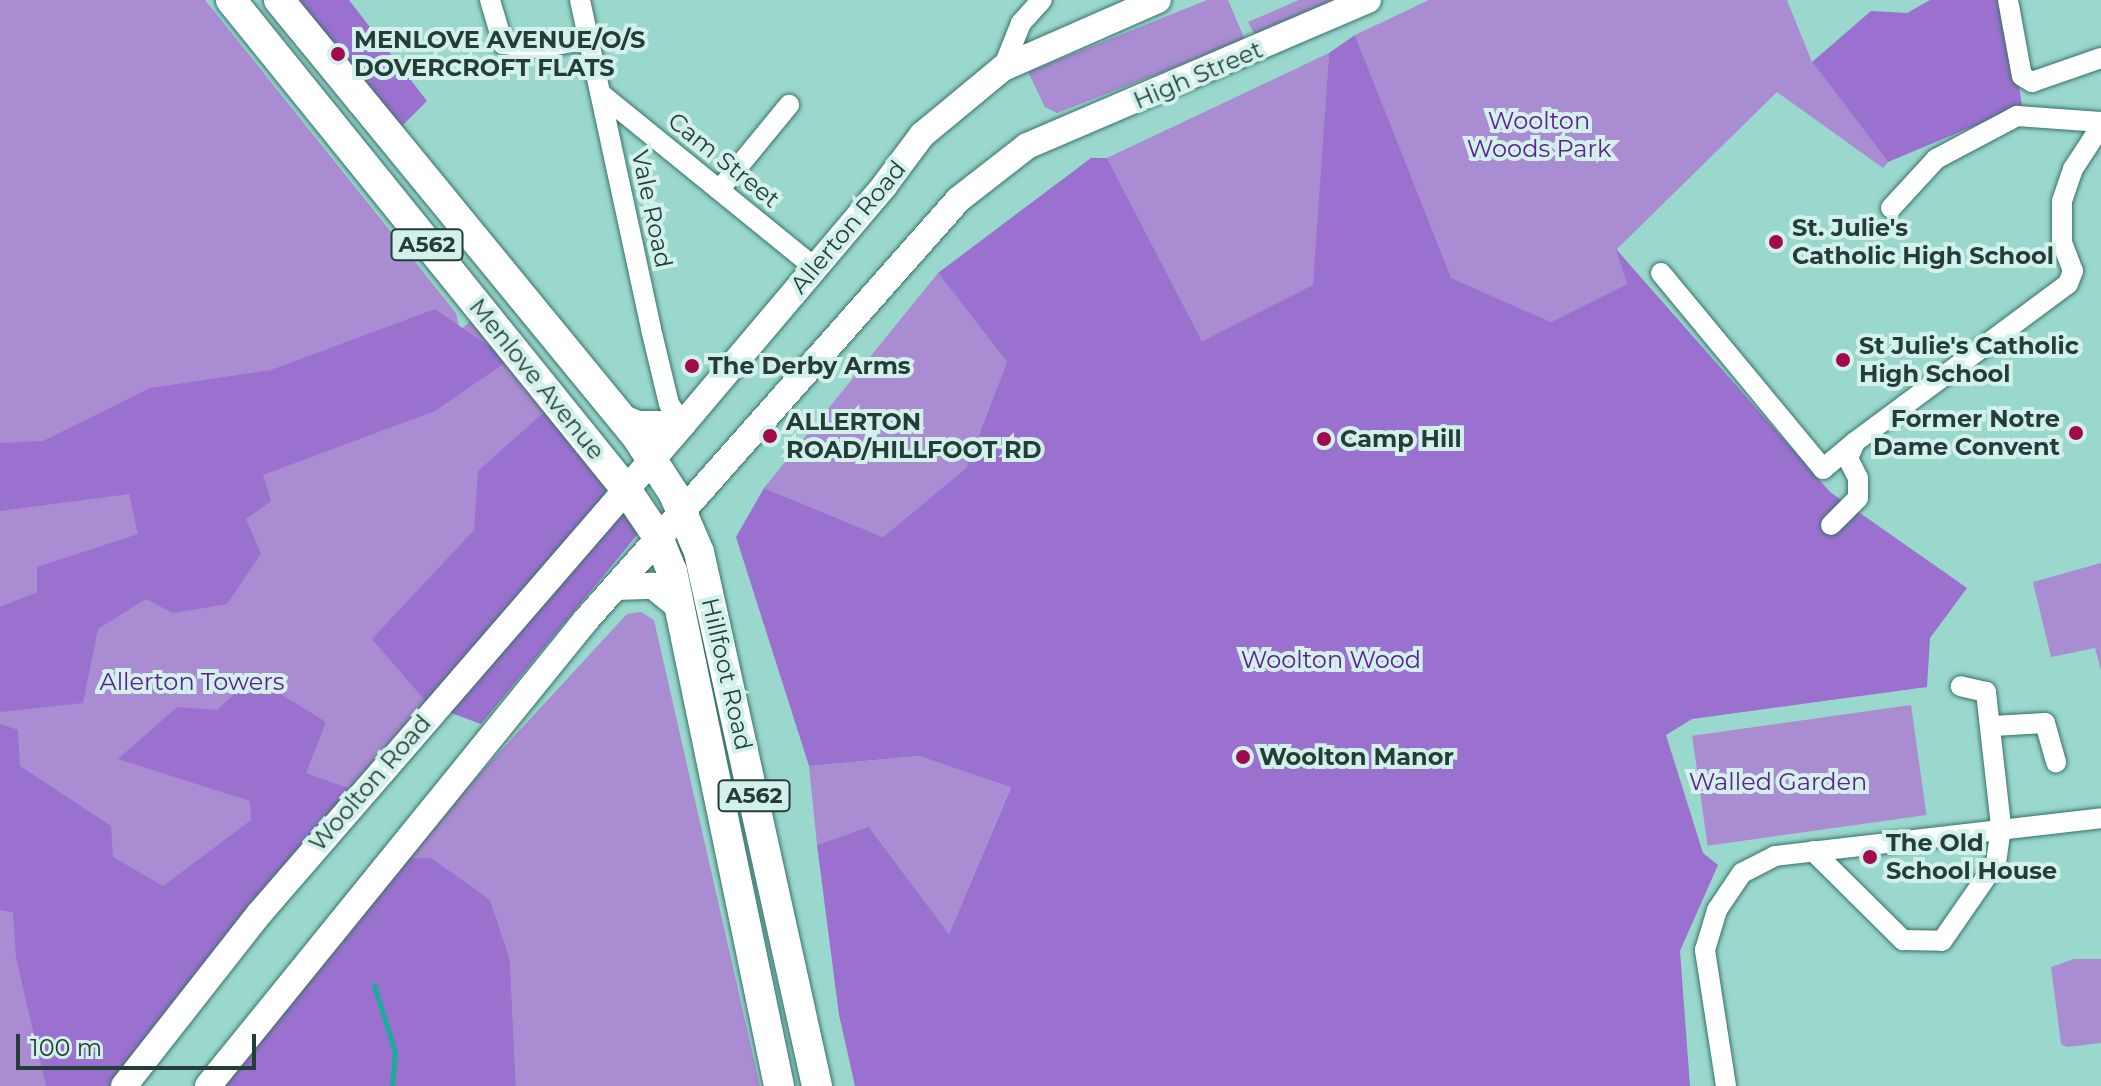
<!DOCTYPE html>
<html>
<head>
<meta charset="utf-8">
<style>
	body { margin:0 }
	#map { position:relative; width:2101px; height:1086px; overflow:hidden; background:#9ad7cd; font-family:Montserrat,sans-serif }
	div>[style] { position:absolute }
	.green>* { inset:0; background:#a98cd2; transform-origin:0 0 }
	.forest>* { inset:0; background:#9b71d0 }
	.stream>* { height:5px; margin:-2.5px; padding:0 2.5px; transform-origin:2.5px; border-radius:2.5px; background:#1bac9c }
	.roads { filter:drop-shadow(0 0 2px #367269) drop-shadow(0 0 2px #367269) }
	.minor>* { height:20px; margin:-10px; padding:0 10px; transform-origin:10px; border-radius:10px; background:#fff }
	.major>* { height:26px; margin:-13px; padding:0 13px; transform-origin:13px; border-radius:13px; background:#fff }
	.highway>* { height:30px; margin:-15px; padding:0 15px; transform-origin:15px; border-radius:15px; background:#fff }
	.dots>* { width:22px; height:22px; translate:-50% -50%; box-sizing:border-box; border:4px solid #d3f1eb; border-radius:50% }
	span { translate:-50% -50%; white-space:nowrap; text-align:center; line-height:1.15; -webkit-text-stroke:8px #d3f1eb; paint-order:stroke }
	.shield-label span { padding:2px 6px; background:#d3f1eb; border:2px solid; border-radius:6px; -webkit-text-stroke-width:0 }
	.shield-label { font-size:22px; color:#243d39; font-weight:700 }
	.poi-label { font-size:24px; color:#243d39; font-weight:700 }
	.left { translate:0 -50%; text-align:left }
	.right { translate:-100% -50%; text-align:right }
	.street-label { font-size:24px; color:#243d39 }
	.park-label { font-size:24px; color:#5d2193 }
	.scale { position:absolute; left:16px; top:1034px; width:240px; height:36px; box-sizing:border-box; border:4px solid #243d39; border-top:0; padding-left:10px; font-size:24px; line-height:28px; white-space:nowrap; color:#243d39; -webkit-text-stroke:6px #d3f1eb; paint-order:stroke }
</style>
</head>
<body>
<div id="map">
	<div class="green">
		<div style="clip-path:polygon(0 0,205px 0,456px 313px,459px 327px,343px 428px,472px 320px,617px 486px,119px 1086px,0 1086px)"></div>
		<div style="clip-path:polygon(1207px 0,1228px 0,1245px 40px,1057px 113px,1045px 107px,1028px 72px)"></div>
		<div style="clip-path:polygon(1299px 0,1341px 0,1256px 37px,1248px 22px)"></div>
		<div style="clip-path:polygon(1429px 0,1787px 0,1812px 62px,1888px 162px,1883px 168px,1777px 92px,1617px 249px,1627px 284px,1551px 322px,1450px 278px,1355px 35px)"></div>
		<div style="clip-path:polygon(1329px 53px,1314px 285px,1202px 341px,1107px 158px)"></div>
		<div style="clip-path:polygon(938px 273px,1007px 362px,966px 468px,883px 537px,764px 488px)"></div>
		<div style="clip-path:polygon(2101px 563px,2101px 670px,2095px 648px,2051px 657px,2033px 582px)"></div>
		<div style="clip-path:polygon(641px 612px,654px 620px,760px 1086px,516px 1086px,510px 960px,402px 858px,627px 614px)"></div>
		<div style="left:1911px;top:705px;width:111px;height:221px;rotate:82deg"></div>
		<div style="clip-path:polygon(919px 756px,1011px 786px,949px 934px,870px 828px,817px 845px,809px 766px)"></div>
		<div style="clip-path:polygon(2074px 959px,2101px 959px,2101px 1043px,2067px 1047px,2061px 1044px,2051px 967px)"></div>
	</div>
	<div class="forest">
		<div style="clip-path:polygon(296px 0,349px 0,427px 101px,396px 132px)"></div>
		<div style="clip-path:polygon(1930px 0,2006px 0,2022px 106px,1888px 162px,1812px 62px,1871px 11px,1907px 13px)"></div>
		<div style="clip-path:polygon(1355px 35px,1451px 278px,1551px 322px,1627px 284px,1616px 249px,1830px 492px,1967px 588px,1930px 638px,1927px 687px,1692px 719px,1666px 735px,1703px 853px,1718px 865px,1680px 951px,1690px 1086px,855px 1086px,839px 1015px,817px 845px,869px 827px,949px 934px,1011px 787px,919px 756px,809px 766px,736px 537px,764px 488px,883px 537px,966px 468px,1007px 362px,938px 273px,1091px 158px,1107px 158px,1202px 341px,1313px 285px,1329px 53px)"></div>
		<div style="clip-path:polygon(435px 309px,509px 360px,435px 411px,263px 475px,271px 501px,246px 519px,261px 554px,227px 604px,173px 613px,146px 599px,98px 629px,83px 703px,0 712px,0 607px,37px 592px,37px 567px,138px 534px,129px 494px,0 511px,0 443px,43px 441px,150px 388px,271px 370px)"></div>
		<div style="clip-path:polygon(550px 407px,642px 529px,481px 724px,429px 705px,372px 639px,474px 530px,478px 471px)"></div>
		<div style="clip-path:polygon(253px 677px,326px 722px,306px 773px,362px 793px,125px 1086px,46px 1086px,16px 958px,13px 912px,0 910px,0 724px,18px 730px,20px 766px,111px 826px,113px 857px,163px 886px,251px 820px,250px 801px,118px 759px,177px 707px,217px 710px)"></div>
		<div style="clip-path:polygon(402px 858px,431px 858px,490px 900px,510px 960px,516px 1086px,217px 1086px)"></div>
	</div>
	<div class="stream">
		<div style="left:374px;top:985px;width:70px;rotate:72.6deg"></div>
		<div style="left:395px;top:1052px;width:34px;rotate:95deg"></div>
	</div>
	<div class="roads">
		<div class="minor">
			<div style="left:490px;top:0;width:46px;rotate:73.5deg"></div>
			<div style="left:503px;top:44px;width:37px;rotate:6deg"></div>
			<div style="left:540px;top:48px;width:49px;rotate:-10.6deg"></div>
			<div style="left:580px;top:0;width:337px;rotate:77.8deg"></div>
			<div style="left:651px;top:329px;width:77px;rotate:76.5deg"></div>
			<div style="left:669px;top:404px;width:24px;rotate:55deg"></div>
			<div style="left:2008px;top:0;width:77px;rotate:79.6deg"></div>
			<div style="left:2022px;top:76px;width:12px;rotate:31deg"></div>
			<div style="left:2032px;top:82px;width:73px;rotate:-19.2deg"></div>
			<div style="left:1003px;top:68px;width:48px;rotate:-68.2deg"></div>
			<div style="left:1021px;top:23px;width:31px;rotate:-48deg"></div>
			<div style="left:601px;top:94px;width:274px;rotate:39.1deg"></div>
			<div style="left:720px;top:189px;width:109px;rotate:-50.6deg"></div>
			<div style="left:1891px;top:208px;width:67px;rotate:-47.4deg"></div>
			<div style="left:1936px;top:159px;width:92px;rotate:-28deg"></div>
			<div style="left:2017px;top:116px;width:84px;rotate:4.1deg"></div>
			<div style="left:1661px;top:273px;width:254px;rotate:50.4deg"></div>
			<div style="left:1823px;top:469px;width:42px;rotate:-40.2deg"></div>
			<div style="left:1831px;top:525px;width:38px;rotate:-45deg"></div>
			<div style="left:1858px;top:498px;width:20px;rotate:-90deg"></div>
			<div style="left:1858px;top:478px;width:22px;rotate:-117deg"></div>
			<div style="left:1848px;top:458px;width:17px;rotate:-66deg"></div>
			<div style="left:1855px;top:442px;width:265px;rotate:-36.6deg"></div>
			<div style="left:2068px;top:284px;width:14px;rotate:-69deg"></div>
			<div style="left:2073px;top:271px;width:30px;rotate:-111deg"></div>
			<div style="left:2062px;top:243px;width:42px;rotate:-90deg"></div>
			<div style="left:2062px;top:201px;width:34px;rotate:-71deg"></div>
			<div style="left:2073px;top:169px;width:51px;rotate:-56.9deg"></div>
			<div style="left:1993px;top:726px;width:52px;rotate:-3.3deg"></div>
			<div style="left:2045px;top:723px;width:41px;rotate:74.2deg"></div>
			<div style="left:1813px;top:851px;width:127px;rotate:44.7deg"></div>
			<div style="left:1903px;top:940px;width:39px;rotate:1deg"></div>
			<div style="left:1942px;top:941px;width:95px;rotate:-55.3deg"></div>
			<div style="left:1996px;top:863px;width:37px;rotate:-82deg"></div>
			<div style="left:2001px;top:826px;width:135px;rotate:-96.4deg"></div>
			<div style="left:1986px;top:692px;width:26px;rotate:-167deg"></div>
			<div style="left:1726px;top:1086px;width:138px;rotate:-98.8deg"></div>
			<div style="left:1705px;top:950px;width:42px;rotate:-73.3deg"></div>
			<div style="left:1717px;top:910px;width:45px;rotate:-56deg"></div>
			<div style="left:1742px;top:873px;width:37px;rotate:-27deg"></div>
			<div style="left:1775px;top:856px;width:328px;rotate:-6.6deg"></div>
		</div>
		<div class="major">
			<div style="left:621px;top:417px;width:18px;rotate:22deg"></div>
			<div style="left:638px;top:424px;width:45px"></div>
			<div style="left:615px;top:587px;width:38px;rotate:-2deg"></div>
			<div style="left:653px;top:586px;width:33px;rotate:39deg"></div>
			<div style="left:124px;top:1086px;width:219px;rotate:-51.9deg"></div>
			<div style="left:259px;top:914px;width:648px;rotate:-49.13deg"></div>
			<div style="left:683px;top:424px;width:312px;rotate:-49.8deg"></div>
			<div style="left:884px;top:186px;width:64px;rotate:-53.3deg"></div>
			<div style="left:922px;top:135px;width:105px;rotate:-39.6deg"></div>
			<div style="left:1003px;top:68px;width:169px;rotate:-23.7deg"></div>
			<div style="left:208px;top:1086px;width:600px;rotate:-50.95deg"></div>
			<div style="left:586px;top:620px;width:562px;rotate:-48.46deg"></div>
			<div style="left:959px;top:199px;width:86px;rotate:-37.9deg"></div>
			<div style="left:1027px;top:146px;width:371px;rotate:-23.2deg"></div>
		</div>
		<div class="highway">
			<div style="left:231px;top:0;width:627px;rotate:51.08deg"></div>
			<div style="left:625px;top:488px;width:59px;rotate:56deg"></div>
			<div style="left:658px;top:537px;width:37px;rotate:68deg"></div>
			<div style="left:672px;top:571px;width:526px;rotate:78.26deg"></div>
			<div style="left:279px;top:0;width:565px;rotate:50.67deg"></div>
			<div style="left:637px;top:437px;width:68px;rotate:57deg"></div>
			<div style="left:674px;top:494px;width:63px;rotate:66.7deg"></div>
			<div style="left:699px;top:552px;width:547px;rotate:77.54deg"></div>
		</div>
	</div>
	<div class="dots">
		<div style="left:338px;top:54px;background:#a10b4e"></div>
		<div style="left:1776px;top:242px;background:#a10b4e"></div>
		<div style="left:1843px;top:360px;background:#a10b4e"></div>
		<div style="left:692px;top:366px;background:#a10b4e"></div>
		<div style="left:2076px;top:433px;background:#a10b4e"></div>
		<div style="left:770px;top:436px;background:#a10b4e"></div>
		<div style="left:1324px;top:439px;background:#a10b4e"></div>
		<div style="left:1243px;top:757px;background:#a10b4e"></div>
		<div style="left:1870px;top:857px;background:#a10b4e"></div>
	</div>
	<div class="shield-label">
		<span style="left:427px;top:245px">A562</span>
		<span style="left:754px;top:796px">A562</span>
	</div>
	<div class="poi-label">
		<span class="left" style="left:354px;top:54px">MENLOVE AVENUE/O/S<br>DOVERCROFT FLATS</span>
		<span class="left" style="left:1792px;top:242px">St. Julie's<br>Catholic High School</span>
		<span class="left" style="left:1859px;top:360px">St Julie's Catholic<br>High School</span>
		<span class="left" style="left:708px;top:366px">The Derby Arms</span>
		<span class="right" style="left:2060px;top:433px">Former Notre<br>Dame Convent</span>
		<span class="left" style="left:786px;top:436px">ALLERTON<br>ROAD/HILLFOOT RD</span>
		<span class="left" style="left:1340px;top:439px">Camp Hill</span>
		<span class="left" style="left:1259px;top:757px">Woolton Manor</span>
		<span class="left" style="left:1886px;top:857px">The Old<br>School House</span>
	</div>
	<div class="street-label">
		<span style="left:1198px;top:75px;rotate:-23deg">High Street</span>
		<span style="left:724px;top:160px;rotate:39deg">Cam Street</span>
		<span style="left:652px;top:209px;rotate:78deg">Vale Road</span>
		<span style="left:848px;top:227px;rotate:-50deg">Allerton Road</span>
		<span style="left:537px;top:379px;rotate:51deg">Menlove Avenue</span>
		<span style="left:727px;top:674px;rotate:77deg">Hillfoot Road</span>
		<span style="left:370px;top:783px;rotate:-49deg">Woolton Road</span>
	</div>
	<div class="park-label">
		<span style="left:1539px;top:135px">Woolton<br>Woods Park</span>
		<span style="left:1331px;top:660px">Woolton Wood</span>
		<span style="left:192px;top:682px">Allerton Towers</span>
		<span style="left:1778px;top:782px">Walled Garden</span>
	</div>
	<div class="scale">100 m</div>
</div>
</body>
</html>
